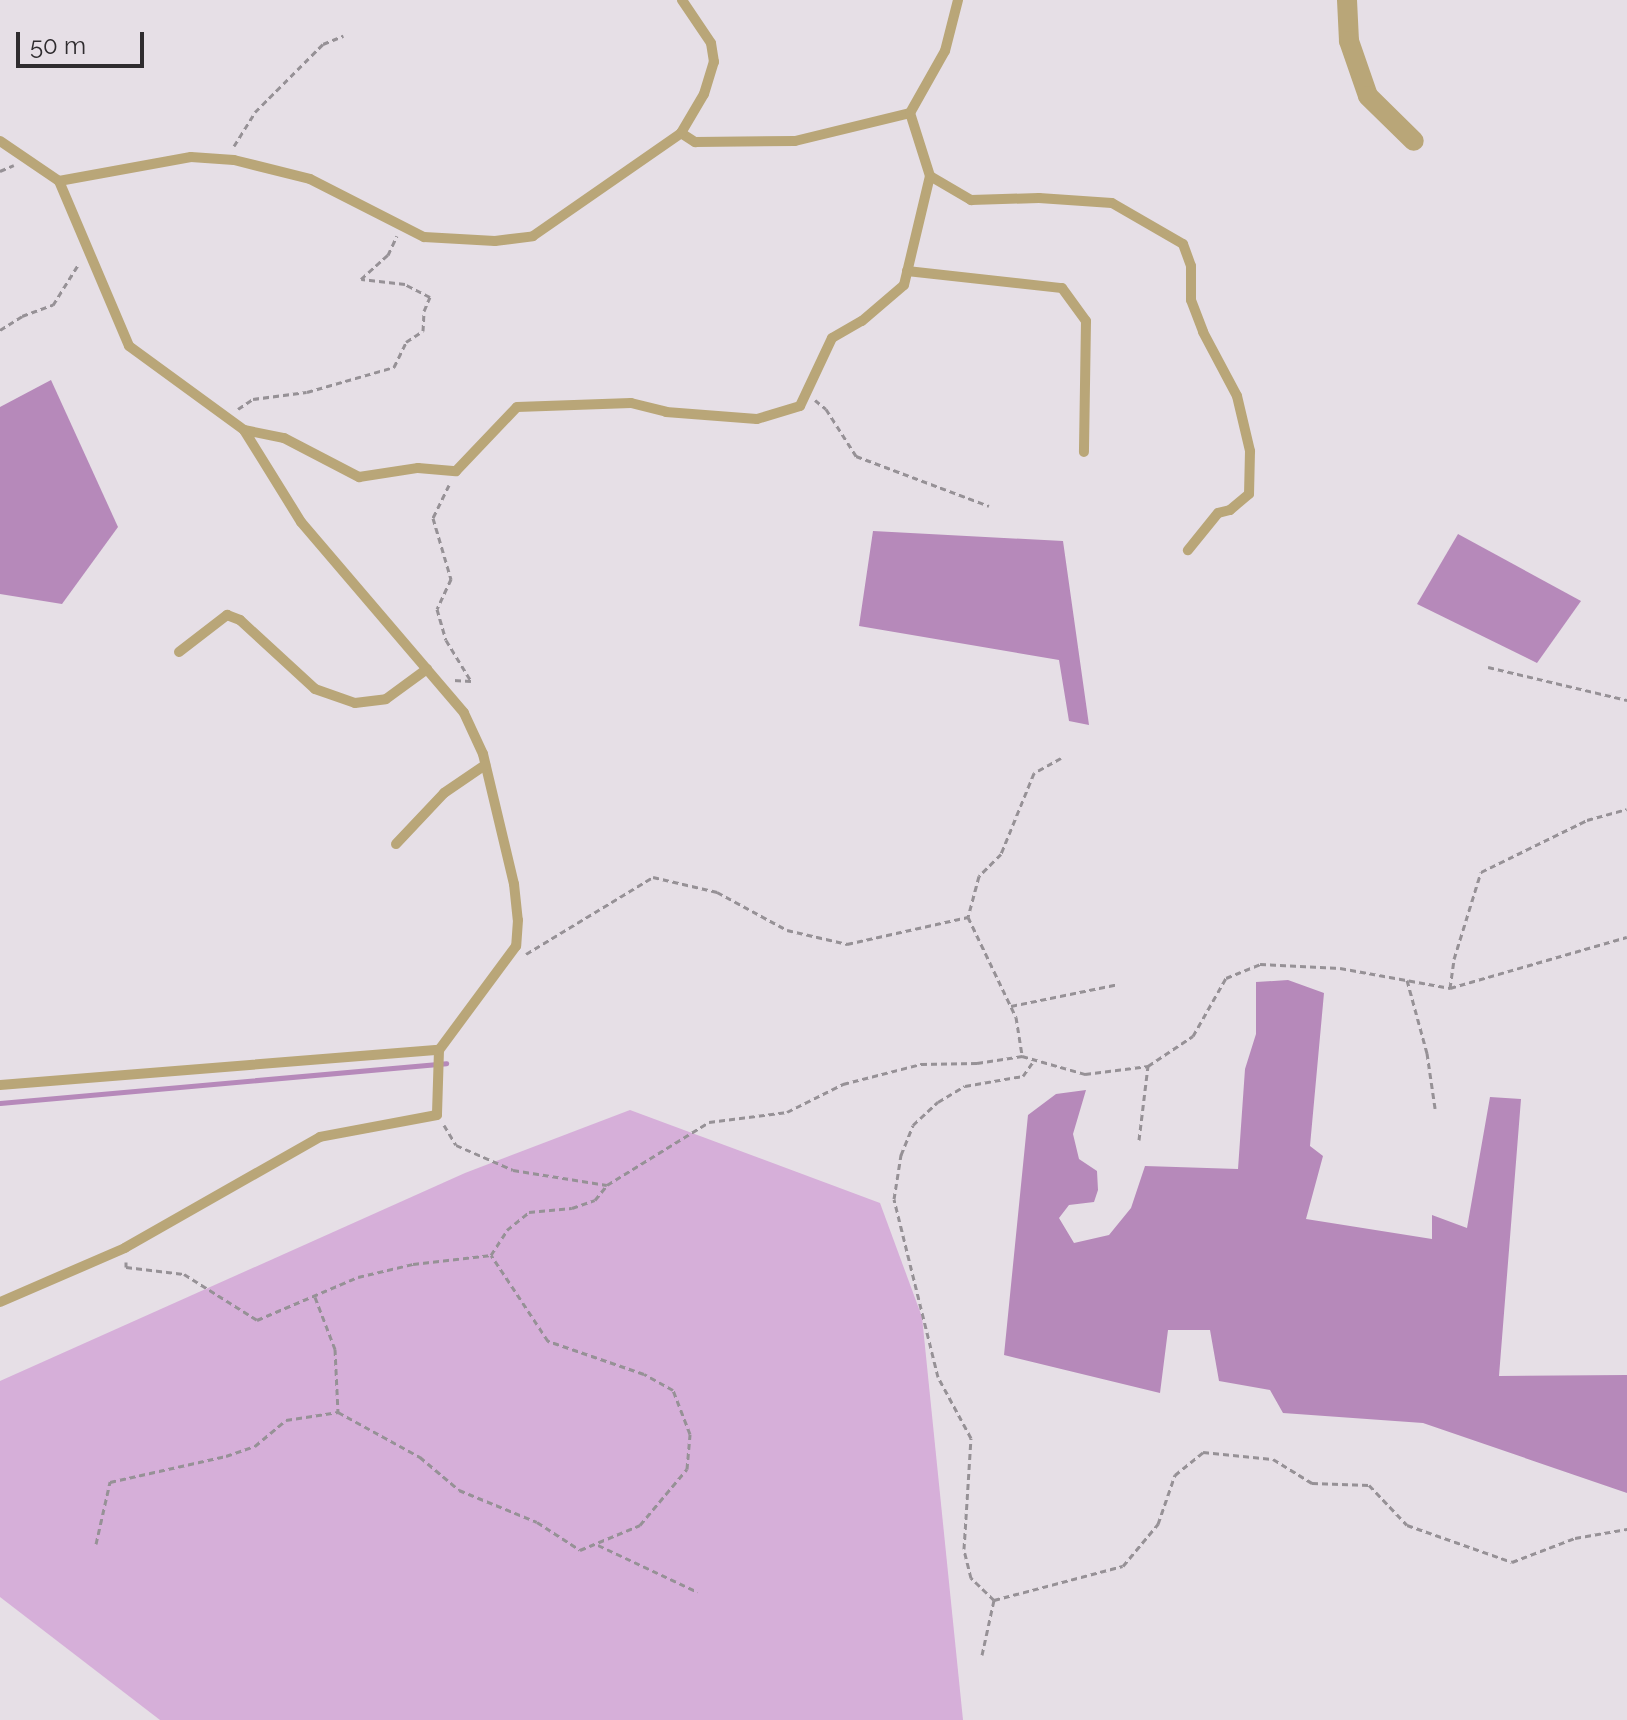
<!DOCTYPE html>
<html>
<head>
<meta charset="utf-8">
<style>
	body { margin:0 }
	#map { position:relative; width:1627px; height:1720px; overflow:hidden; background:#e6dfe6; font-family:Raleway,sans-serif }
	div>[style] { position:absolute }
	.green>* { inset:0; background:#d6afd9 }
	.water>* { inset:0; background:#b689ba }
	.stream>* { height:5px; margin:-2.5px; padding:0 2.5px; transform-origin:2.5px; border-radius:2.5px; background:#b689ba }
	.path>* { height:3px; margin-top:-1.5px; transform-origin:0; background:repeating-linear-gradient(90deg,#969196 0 6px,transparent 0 10px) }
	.service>* { height:10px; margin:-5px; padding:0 5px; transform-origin:5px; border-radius:5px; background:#b9a678 }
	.minor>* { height:20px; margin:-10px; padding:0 10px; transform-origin:10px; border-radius:10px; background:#b9a678 }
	span { translate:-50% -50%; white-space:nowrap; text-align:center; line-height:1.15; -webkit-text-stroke:8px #e6dfe6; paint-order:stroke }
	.scale { position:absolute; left:16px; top:32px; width:128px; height:36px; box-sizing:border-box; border:4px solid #2f2c2f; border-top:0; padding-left:10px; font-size:24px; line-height:28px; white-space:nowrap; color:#2f2c2f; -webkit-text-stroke:6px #e6dfe6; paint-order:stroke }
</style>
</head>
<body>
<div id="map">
	<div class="green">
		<div style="clip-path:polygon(630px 1110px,880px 1203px,922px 1317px,963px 1720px,160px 1720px,0 1597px,0 1381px,465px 1173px)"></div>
	</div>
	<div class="water">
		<div style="clip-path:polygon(51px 380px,118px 527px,62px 604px,0 594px,0 407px)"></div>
		<div style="clip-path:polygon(873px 531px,1063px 541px,1089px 725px,1069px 721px,1059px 660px,859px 626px)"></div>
		<div style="clip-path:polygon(1458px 534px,1581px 601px,1537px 663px,1417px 604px)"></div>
		<div style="clip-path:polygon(1288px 980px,1324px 993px,1310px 1146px,1323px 1156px,1306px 1219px,1432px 1239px,1432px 1215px,1467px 1228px,1490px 1097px,1521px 1099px,1499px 1376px,1627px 1375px,1627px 1493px,1423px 1423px,1283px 1413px,1270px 1390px,1219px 1381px,1210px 1330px,1168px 1330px,1160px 1393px,1004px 1355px,1028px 1115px,1056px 1094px,1086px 1090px,1073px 1134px,1079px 1159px,1097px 1171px,1098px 1190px,1094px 1202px,1069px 1205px,1059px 1218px,1074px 1243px,1109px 1235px,1131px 1208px,1145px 1166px,1238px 1169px,1245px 1069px,1256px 1034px,1256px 982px)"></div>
	</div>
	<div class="stream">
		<div style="left:0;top:1103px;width:448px;rotate:-5.1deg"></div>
	</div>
	<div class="path">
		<div style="left:234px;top:146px;width:40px;rotate:-58deg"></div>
		<div style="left:255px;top:112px;width:96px;rotate:-45deg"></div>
		<div style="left:323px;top:44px;width:22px;rotate:-22deg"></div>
		<div style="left:0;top:171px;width:15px;rotate:-23deg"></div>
		<div style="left:0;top:330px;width:26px;rotate:-32deg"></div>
		<div style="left:22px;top:316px;width:33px;rotate:-20deg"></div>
		<div style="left:53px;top:305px;width:47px;rotate:-58deg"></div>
		<div style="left:815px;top:400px;width:14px;rotate:39deg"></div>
		<div style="left:826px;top:409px;width:56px;rotate:57.4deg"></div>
		<div style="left:856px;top:456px;width:142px;rotate:20.6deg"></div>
		<div style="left:238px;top:409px;width:18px;rotate:-34deg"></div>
		<div style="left:253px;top:399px;width:54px;rotate:-7.4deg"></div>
		<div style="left:307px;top:392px;width:91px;rotate:-16deg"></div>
		<div style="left:394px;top:367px;width:28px;rotate:-64deg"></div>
		<div style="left:406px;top:342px;width:20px;rotate:-33deg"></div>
		<div style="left:423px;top:331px;width:20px;rotate:-87deg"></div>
		<div style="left:424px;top:311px;width:15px;rotate:-67deg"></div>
		<div style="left:430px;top:297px;width:28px;rotate:-153deg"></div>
		<div style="left:405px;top:284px;width:44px;rotate:-173.5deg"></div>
		<div style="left:361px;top:279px;width:36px;rotate:-42deg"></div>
		<div style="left:388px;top:255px;width:21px;rotate:-65deg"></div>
		<div style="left:449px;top:485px;width:37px;rotate:116deg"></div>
		<div style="left:433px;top:518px;width:64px;rotate:73.6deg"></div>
		<div style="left:451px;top:579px;width:33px;rotate:115deg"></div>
		<div style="left:437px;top:609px;width:32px;rotate:74deg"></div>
		<div style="left:446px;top:640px;width:48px;rotate:58.6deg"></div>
		<div style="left:471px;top:681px;width:18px;rotate:-177deg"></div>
		<div style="left:1488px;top:667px;width:143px;rotate:13.4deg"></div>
		<div style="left:1061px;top:758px;width:31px;rotate:151deg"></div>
		<div style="left:1034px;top:773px;width:87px;rotate:112.2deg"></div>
		<div style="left:1001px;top:854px;width:31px;rotate:135deg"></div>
		<div style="left:979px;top:876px;width:42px;rotate:105deg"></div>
		<div style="left:968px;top:917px;width:111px;rotate:64.4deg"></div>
		<div style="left:1016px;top:1017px;width:39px;rotate:81deg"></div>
		<div style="left:1022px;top:1056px;width:66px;rotate:15.9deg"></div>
		<div style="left:1085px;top:1074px;width:64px;rotate:-7.2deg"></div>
		<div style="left:526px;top:954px;width:149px;rotate:-31.2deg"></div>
		<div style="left:653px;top:877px;width:66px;rotate:13.2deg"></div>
		<div style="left:717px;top:892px;width:80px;rotate:28.5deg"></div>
		<div style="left:787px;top:930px;width:62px;rotate:13.1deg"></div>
		<div style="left:847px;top:944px;width:124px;rotate:-12.6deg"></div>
		<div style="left:1407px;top:980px;width:76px;rotate:74.7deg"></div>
		<div style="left:1427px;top:1053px;width:56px;rotate:81.7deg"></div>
		<div style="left:1450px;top:988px;width:184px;rotate:-16.1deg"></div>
		<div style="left:1011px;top:1006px;width:110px;rotate:-11.5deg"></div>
		<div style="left:444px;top:1125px;width:23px;rotate:59deg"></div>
		<div style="left:456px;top:1145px;width:62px;rotate:23.7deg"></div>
		<div style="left:513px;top:1170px;width:95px;rotate:9.1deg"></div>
		<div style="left:607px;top:1185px;width:120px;rotate:-31.7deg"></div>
		<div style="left:709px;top:1122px;width:79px;rotate:-7.3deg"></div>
		<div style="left:787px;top:1112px;width:63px;rotate:-26.6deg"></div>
		<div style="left:843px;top:1084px;width:81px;rotate:-14.4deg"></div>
		<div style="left:921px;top:1064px;width:56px;rotate:-1deg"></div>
		<div style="left:977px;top:1063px;width:46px;rotate:-8.8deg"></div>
		<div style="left:1139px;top:1140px;width:75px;rotate:-83.1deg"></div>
		<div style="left:1148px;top:1066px;width:54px;rotate:-33.7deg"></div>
		<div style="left:1193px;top:1036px;width:67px;rotate:-60.4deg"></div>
		<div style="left:1226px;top:978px;width:37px;rotate:-22deg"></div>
		<div style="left:1260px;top:964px;width:80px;rotate:2.9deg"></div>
		<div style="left:1340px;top:968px;width:112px;rotate:10.3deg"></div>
		<div style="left:1450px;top:988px;width:29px;rotate:-82deg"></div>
		<div style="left:1454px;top:959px;width:91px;rotate:-72.8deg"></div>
		<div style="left:1481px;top:872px;width:118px;rotate:-26.1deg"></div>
		<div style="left:1587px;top:820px;width:41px;rotate:-15.4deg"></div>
		<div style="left:126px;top:1262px;width:5px;rotate:90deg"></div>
		<div style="left:126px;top:1267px;width:58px;rotate:6.9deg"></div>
		<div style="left:184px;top:1274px;width:86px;rotate:32.2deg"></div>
		<div style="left:257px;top:1320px;width:110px;rotate:-23.1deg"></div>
		<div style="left:358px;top:1277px;width:57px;rotate:-13.3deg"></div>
		<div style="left:413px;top:1264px;width:79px;rotate:-6.6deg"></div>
		<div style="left:491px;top:1255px;width:30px;rotate:-57deg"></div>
		<div style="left:507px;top:1230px;width:28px;rotate:-39deg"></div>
		<div style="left:529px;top:1212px;width:43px;rotate:-5.3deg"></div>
		<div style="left:572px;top:1208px;width:24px;rotate:-19deg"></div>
		<div style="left:595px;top:1200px;width:19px;rotate:-51deg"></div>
		<div style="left:315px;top:1297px;width:56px;rotate:69deg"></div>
		<div style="left:335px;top:1349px;width:63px;rotate:87.3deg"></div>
		<div style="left:96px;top:1544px;width:64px;rotate:-77.3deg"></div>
		<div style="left:110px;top:1482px;width:119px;rotate:-12.6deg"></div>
		<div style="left:226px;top:1456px;width:31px;rotate:-19deg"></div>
		<div style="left:255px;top:1446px;width:40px;rotate:-40deg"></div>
		<div style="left:286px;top:1420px;width:53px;rotate:-8.7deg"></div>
		<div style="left:338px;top:1412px;width:94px;rotate:28.8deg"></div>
		<div style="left:420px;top:1457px;width:51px;rotate:40.2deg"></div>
		<div style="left:459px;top:1490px;width:84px;rotate:22.3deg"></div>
		<div style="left:537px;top:1522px;width:51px;rotate:33.1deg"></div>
		<div style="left:580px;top:1550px;width:65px;rotate:-22.6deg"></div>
		<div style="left:640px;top:1525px;width:73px;rotate:-50deg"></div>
		<div style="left:687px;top:1469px;width:35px;rotate:-85deg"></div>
		<div style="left:690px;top:1434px;width:47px;rotate:-111.1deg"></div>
		<div style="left:673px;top:1390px;width:33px;rotate:-151deg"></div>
		<div style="left:644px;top:1374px;width:102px;rotate:-161deg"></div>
		<div style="left:548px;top:1341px;width:103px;rotate:-123.5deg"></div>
		<div style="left:598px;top:1545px;width:110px;rotate:25.2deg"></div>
		<div style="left:994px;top:1600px;width:32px;rotate:-136deg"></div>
		<div style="left:971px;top:1578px;width:30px;rotate:-104deg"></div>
		<div style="left:964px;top:1549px;width:111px;rotate:-86.4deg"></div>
		<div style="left:971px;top:1438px;width:69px;rotate:-118.4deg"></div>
		<div style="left:938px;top:1377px;width:183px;rotate:-103.9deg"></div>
		<div style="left:894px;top:1199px;width:45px;rotate:-81deg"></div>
		<div style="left:901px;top:1155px;width:32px;rotate:-68deg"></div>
		<div style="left:913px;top:1125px;width:34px;rotate:-43deg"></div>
		<div style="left:938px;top:1102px;width:31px;rotate:-31deg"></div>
		<div style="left:965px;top:1086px;width:59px;rotate:-9.8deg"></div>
		<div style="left:1023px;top:1076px;width:21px;rotate:-55deg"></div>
		<div style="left:982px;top:1655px;width:56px;rotate:-77.7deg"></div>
		<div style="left:994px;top:1600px;width:133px;rotate:-14.8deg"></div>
		<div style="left:1123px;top:1566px;width:55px;rotate:-50.2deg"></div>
		<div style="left:1158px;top:1524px;width:52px;rotate:-70.9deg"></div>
		<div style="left:1175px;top:1475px;width:36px;rotate:-39deg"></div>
		<div style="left:1203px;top:1452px;width:70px;rotate:5.7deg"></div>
		<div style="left:1273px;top:1459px;width:46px;rotate:31.6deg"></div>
		<div style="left:1312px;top:1483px;width:57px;rotate:2deg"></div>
		<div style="left:1369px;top:1485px;width:55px;rotate:46.5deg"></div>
		<div style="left:1407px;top:1525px;width:111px;rotate:19.4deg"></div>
		<div style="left:1512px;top:1562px;width:67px;rotate:-20.9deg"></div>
		<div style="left:1575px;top:1538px;width:53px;rotate:-9.8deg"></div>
	</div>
	<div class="service">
		<div style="left:681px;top:133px;width:17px;rotate:33deg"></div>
		<div style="left:695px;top:142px;width:100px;rotate:-0.6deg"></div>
		<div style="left:795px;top:141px;width:118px;rotate:-13.7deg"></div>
		<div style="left:0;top:141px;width:71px;rotate:34.1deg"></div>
		<div style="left:59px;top:181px;width:179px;rotate:67deg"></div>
		<div style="left:129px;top:346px;width:142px;rotate:36.1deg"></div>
		<div style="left:244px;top:430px;width:108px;rotate:58.2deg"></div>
		<div style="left:301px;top:522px;width:251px;rotate:49.5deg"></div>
		<div style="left:464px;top:713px;width:45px;rotate:65.1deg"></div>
		<div style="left:483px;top:754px;width:134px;rotate:76.6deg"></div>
		<div style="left:514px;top:884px;width:36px;rotate:84deg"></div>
		<div style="left:518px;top:920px;width:26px;rotate:94deg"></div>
		<div style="left:516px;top:946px;width:129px;rotate:126.5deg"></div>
		<div style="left:439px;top:1050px;width:65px;rotate:91.8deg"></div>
		<div style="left:437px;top:1115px;width:119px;rotate:169.4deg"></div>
		<div style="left:320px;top:1137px;width:224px;rotate:150.4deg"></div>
		<div style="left:125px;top:1248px;width:136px;rotate:156.6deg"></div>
		<div style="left:930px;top:176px;width:48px;rotate:30.3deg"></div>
		<div style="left:971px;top:200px;width:68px;rotate:-1.7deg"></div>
		<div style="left:1039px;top:198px;width:73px;rotate:3.9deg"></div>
		<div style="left:1112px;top:203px;width:82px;rotate:30deg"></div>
		<div style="left:1183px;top:244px;width:23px;rotate:70deg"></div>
		<div style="left:1191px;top:266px;width:34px;rotate:90deg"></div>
		<div style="left:1191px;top:300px;width:34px;rotate:69deg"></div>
		<div style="left:1203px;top:332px;width:72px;rotate:62deg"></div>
		<div style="left:1237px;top:396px;width:57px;rotate:76.7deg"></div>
		<div style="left:1250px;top:451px;width:43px;rotate:91.3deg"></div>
		<div style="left:1249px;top:494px;width:25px;rotate:140deg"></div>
		<div style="left:1230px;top:510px;width:12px;rotate:166deg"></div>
		<div style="left:1218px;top:513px;width:48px;rotate:129deg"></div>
		<div style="left:59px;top:181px;width:134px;rotate:-10.3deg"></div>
		<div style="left:191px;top:157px;width:43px;rotate:4deg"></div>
		<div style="left:234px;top:160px;width:78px;rotate:14deg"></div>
		<div style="left:310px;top:179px;width:128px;rotate:27deg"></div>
		<div style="left:424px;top:237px;width:71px;rotate:3.2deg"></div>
		<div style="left:495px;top:241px;width:38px;rotate:-7deg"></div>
		<div style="left:533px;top:236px;width:180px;rotate:-34.8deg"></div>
		<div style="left:681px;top:133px;width:45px;rotate:-59.5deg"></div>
		<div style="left:704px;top:94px;width:34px;rotate:-73deg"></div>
		<div style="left:714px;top:62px;width:19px;rotate:-99deg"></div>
		<div style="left:711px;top:43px;width:52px;rotate:-124deg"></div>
		<div style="left:907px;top:271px;width:156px;rotate:6.3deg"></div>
		<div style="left:1062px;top:288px;width:41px;rotate:54deg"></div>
		<div style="left:1086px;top:321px;width:131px;rotate:90.9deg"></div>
		<div style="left:244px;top:430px;width:41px;rotate:11.3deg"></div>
		<div style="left:284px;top:438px;width:85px;rotate:27.5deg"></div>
		<div style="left:359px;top:477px;width:60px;rotate:-8.7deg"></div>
		<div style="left:418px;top:468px;width:38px;rotate:5deg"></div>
		<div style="left:456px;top:471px;width:88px;rotate:-46.4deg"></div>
		<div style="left:517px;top:407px;width:114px;rotate:-2deg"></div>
		<div style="left:631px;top:403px;width:36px;rotate:14deg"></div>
		<div style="left:666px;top:412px;width:91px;rotate:4.4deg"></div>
		<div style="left:757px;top:419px;width:45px;rotate:-16.8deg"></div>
		<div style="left:800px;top:406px;width:75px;rotate:-64.8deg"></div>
		<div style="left:832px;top:338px;width:34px;rotate:-30deg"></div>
		<div style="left:862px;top:321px;width:55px;rotate:-40.6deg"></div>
		<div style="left:904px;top:285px;width:112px;rotate:-76.6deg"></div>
		<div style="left:930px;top:176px;width:66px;rotate:-107.6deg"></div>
		<div style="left:910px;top:113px;width:71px;rotate:-60.6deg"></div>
		<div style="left:945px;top:51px;width:53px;rotate:-75.7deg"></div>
		<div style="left:179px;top:652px;width:61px;rotate:-37.6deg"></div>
		<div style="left:227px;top:615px;width:14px;rotate:21deg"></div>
		<div style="left:240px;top:620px;width:102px;rotate:42.6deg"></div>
		<div style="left:315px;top:689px;width:42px;rotate:19.3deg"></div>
		<div style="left:355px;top:703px;width:31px;rotate:-7deg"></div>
		<div style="left:386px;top:699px;width:51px;rotate:-36.2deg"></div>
		<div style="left:396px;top:844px;width:70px;rotate:-46.7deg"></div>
		<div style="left:444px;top:793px;width:50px;rotate:-34.3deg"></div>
		<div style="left:0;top:1085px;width:440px;rotate:-4.6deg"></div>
	</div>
	<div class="minor">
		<div style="left:1347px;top:0;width:41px;rotate:87.2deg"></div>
		<div style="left:1349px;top:41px;width:58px;rotate:70.9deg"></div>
		<div style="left:1368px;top:96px;width:64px;rotate:44.4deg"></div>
	</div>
	<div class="scale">50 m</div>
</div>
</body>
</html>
